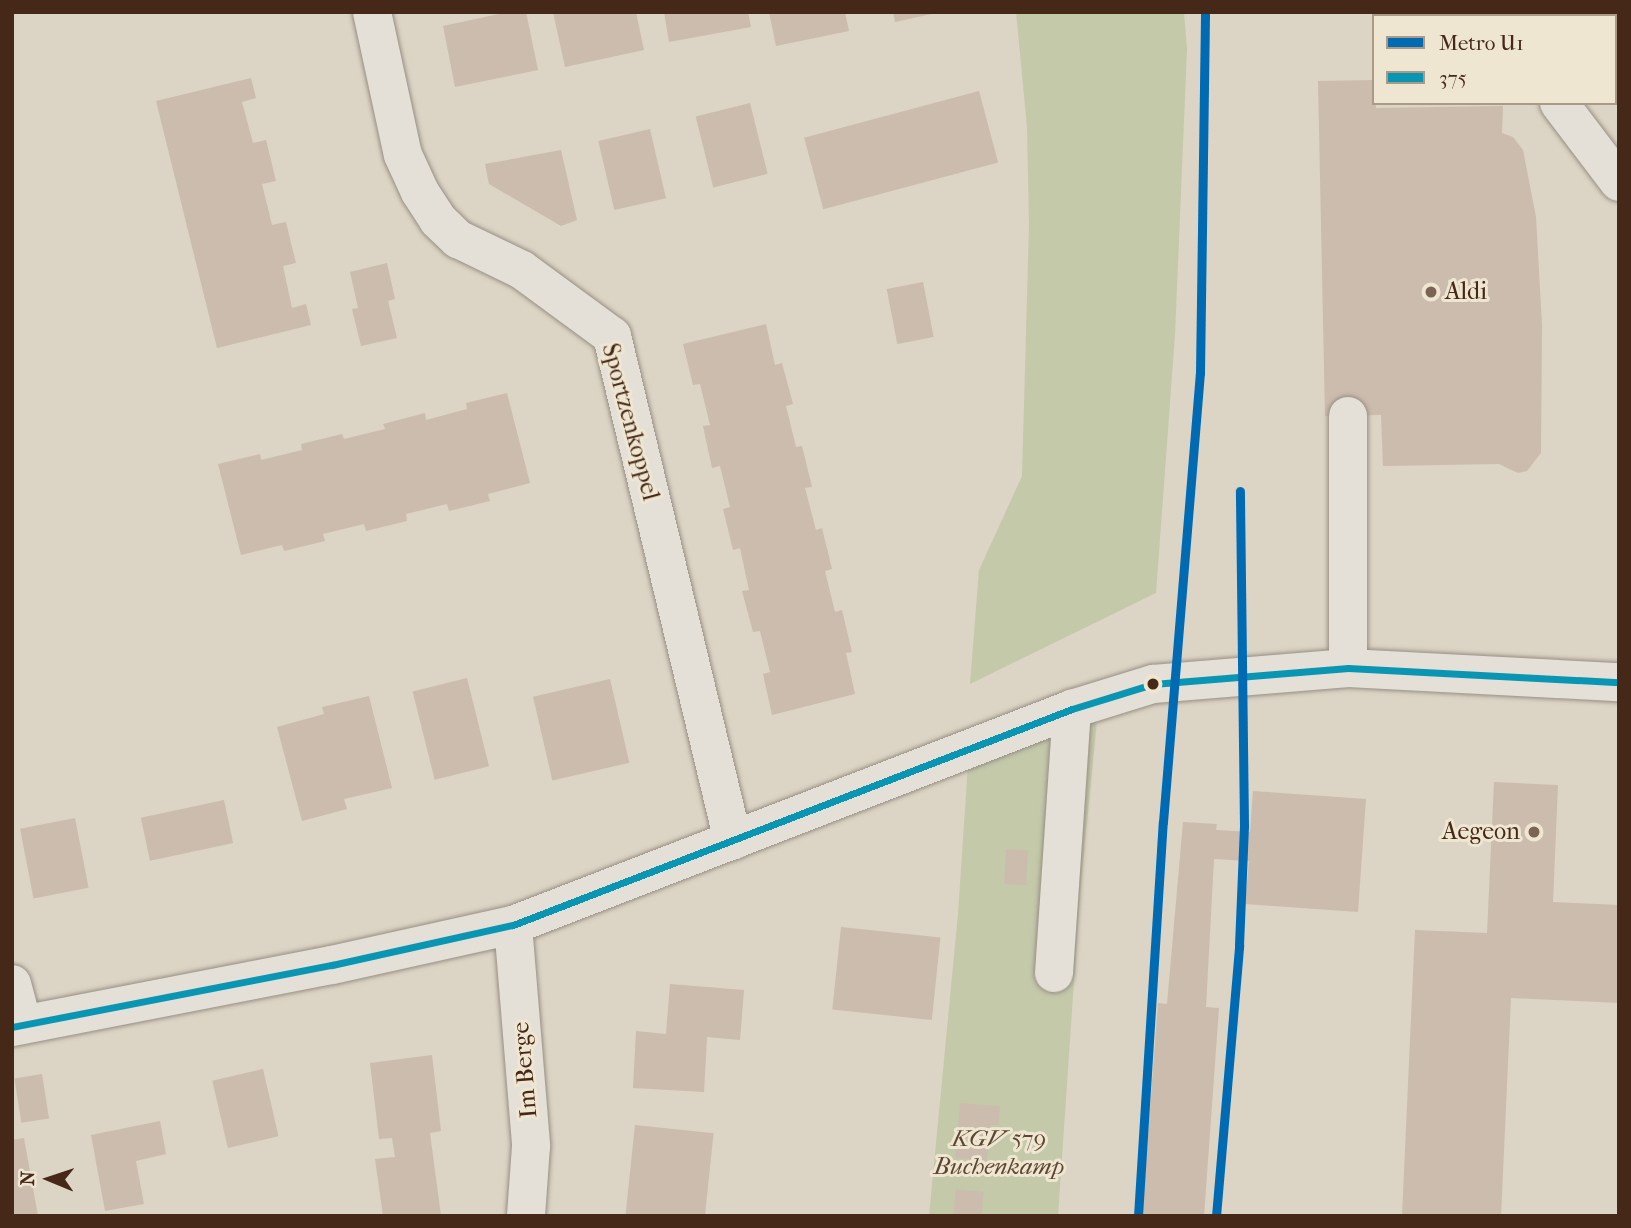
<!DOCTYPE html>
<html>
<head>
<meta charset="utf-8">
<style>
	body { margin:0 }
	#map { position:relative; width:1631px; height:1228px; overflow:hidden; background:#dcd4c4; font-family:"IM FELL French Canon",serif }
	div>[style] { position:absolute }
	.green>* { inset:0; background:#c4c9aa }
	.building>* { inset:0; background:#ccbcae; transform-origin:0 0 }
	.roads { filter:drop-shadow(0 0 2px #978f84) drop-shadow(0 0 2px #978f84) }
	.minor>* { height:38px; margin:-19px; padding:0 19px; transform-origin:19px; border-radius:19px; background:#e4e0d8 }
	.bus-1>* { height:7px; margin:-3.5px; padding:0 3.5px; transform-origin:3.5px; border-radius:3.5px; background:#0a96b3 }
	.metro-1>* { height:9px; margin:-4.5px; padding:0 4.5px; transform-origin:4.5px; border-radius:4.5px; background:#006ab3 }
	.dots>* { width:19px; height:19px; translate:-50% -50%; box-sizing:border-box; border:4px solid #efe6d2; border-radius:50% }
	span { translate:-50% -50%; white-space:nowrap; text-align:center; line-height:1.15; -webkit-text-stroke:6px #efe6d2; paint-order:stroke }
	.poi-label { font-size:24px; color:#452817 }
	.left { translate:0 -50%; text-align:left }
	.right { translate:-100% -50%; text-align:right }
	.street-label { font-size:24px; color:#452817 }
	.park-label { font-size:24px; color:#5b4630; font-style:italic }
	.frame { position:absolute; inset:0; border:14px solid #452817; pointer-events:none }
	.legend { position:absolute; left:1372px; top:14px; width:245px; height:91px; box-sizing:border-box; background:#efe6d2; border:2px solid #ab9a87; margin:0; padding:9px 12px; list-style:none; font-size:21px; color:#452817 }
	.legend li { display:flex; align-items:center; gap:14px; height:35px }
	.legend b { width:35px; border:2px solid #ab9a87 }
	.north { position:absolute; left:14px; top:1144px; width:70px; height:70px; -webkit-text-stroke:5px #efe6d2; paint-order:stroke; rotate:272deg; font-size:19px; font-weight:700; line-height:28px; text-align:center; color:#452817 }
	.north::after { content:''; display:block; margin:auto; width:24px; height:32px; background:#452817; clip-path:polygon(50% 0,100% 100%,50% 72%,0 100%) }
</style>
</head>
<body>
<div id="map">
	<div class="green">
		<div style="clip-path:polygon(1016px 12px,1184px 12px,1187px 49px,1175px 335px,1156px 593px,970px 684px,979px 570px,1022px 476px,1029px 224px,1027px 127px)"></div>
		<div style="clip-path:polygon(1099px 701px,1080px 894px,1058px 1216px,929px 1216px,958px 914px,969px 749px)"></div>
	</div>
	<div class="building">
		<div style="clip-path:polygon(508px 12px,526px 12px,538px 70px,455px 87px,443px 26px)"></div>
		<div style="clip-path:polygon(553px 12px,636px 12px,644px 50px,565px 67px)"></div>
		<div style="clip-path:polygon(664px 12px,748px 12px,751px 27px,669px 42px)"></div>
		<div style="clip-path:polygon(769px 12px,845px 12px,849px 31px,776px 46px)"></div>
		<div style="clip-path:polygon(893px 12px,936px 12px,936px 13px,895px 22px)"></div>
		<div style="clip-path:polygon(1588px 12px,1619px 12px,1619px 56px,1615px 51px,1615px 16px,1590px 16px)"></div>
		<div style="clip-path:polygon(251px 78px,256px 98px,242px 102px,253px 143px,266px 140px,271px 160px,276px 181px,262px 184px,272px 225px,286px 222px,291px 243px,296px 263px,283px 266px,292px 308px,306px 304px,311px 325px,217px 348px,156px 101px)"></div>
		<div style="clip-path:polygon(1374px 80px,1376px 108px,1503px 106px,1502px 133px,1513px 137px,1523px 150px,1536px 217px,1542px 325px,1541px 453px,1527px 471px,1518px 473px,1499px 464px,1383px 466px,1381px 415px,1325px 416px,1318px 81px)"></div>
		<div style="left:979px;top:91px;width:74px;height:181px;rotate:75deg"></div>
		<div style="left:750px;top:103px;width:73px;height:56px;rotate:76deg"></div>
		<div style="left:650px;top:129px;width:71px;height:53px;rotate:77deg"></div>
		<div style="clip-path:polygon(561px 150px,577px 220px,561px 226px,489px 184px,485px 164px)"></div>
		<div style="clip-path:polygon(387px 263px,395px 299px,388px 301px,397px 338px,361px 346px,352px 309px,358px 308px,350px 272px)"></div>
		<div style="left:923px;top:282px;width:56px;height:37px;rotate:79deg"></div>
		<div style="clip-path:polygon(766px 324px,775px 365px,782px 363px,793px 404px,786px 406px,796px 447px,802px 446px,812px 487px,805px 488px,816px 530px,822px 528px,832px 569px,825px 571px,835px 612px,842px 610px,852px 652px,846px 653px,855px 694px,772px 715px,763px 674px,770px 672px,760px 631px,753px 632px,742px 591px,749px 590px,740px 548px,733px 550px,723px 509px,730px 507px,720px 466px,712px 468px,703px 426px,710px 425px,700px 384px,693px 385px,683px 344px)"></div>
		<div style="clip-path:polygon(507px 393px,530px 483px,488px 494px,490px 501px,449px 511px,447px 504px,406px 514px,407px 521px,366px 531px,364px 524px,323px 534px,325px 541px,284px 551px,282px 545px,241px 555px,218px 464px,260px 454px,261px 460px,302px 450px,301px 444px,342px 434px,344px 439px,385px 429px,383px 424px,425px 413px,426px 420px,467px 409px,466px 403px)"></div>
		<div style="left:467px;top:678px;width:91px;height:56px;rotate:76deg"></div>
		<div style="left:610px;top:679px;width:86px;height:79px;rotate:77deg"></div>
		<div style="clip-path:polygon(369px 696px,392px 788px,344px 799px,347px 809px,302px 821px,277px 727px,324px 714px,322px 707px)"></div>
		<div style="clip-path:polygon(1494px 782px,1558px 785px,1553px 902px,1619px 905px,1619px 1003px,1511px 998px,1501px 1216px,1402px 1216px,1415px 930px,1487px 933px)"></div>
		<div style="clip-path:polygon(1253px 791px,1366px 799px,1358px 912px,1245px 904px,1249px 861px,1214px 859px,1206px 1007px,1219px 1008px,1204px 1216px,1142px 1216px,1158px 1003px,1167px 1004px,1183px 822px,1217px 824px,1216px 830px,1250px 832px)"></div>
		<div style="left:224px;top:800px;width:44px;height:85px;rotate:78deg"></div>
		<div style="left:75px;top:818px;width:71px;height:56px;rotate:79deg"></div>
		<div style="left:1006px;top:849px;width:22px;height:35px;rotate:3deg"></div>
		<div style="left:841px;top:927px;width:100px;height:83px;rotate:6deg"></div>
		<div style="clip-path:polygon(670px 984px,744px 990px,740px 1040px,707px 1037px,704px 1092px,633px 1088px,636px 1031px,666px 1034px)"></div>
		<div style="clip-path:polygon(432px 1055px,441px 1131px,430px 1133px,441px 1216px,383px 1216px,375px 1159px,395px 1157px,392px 1138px,379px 1139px,370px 1063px)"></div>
		<div style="left:263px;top:1069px;width:69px;height:52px;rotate:77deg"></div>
		<div style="left:42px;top:1074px;width:45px;height:28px;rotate:81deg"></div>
		<div style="clip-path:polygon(960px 1103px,1000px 1106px,999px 1125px,991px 1125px,987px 1160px,955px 1158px)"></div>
		<div style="clip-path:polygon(160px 1121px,166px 1154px,136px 1161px,144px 1204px,105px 1211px,91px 1135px)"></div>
		<div style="left:635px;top:1125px;width:79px;height:92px;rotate:6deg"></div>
		<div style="clip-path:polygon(24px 1138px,38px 1216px,12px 1216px,12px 1140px)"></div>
		<div style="left:956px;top:1189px;width:28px;height:27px;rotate:6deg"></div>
	</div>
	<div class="roads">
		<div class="minor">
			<div style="left:372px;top:12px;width:146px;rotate:77.8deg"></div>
			<div style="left:403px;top:155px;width:41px;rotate:65.3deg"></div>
			<div style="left:420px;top:192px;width:33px;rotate:57deg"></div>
			<div style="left:438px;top:220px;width:28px;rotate:44deg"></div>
			<div style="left:458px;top:239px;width:71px;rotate:25.8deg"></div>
			<div style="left:522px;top:270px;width:112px;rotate:36.3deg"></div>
			<div style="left:612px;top:336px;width:519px;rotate:76.53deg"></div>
			<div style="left:1499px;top:12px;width:5px;rotate:53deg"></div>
			<div style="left:1559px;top:103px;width:99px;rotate:52.8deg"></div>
			<div style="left:1348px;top:416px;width:252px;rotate:90deg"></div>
			<div style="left:513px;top:925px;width:222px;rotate:85.3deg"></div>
			<div style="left:531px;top:1146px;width:70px;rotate:94.1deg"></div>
			<div style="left:1054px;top:973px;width:265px;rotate:-86.1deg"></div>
			<div style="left:12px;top:984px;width:42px;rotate:75deg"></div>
			<div style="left:12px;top:1027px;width:326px;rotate:-11deg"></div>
			<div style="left:332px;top:965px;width:185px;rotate:-12.5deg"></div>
			<div style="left:513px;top:925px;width:599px;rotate:-21.13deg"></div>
			<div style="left:1072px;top:709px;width:85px;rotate:-17.2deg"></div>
			<div style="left:1153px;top:684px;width:196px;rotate:-4.7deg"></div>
			<div style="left:1348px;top:668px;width:271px;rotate:3deg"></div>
		</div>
	</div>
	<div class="bus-1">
		<div style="left:12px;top:1027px;width:326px;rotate:-11deg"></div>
		<div style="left:332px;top:965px;width:185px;rotate:-12.5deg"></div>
		<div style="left:513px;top:925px;width:599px;rotate:-21.13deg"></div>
		<div style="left:1072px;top:709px;width:85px;rotate:-17.2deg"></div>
		<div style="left:1153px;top:684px;width:196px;rotate:-4.7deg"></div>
		<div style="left:1348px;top:668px;width:271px;rotate:3deg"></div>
	</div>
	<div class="metro-1">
		<div style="left:1138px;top:1216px;width:395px;rotate:-86.4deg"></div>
		<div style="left:1163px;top:822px;width:451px;rotate:-85.3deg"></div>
		<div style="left:1200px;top:373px;width:361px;rotate:-89.2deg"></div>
		<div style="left:1216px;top:1216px;width:272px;rotate:-85.1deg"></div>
		<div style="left:1239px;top:945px;width:119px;rotate:-87.6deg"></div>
		<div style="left:1244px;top:826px;width:335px;rotate:-90.7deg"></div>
	</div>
	<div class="dots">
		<div style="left:1431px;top:292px;background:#7a6454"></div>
		<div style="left:1153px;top:684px;background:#452817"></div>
		<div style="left:1534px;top:832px;background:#7a6454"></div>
	</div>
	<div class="poi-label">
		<span class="left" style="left:1445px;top:292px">Aldi</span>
		<span class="right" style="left:1520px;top:832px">Aegeon</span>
	</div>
	<div class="street-label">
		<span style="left:630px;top:422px;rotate:75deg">Sportzenkoppel</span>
		<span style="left:525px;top:1070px;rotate:-95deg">Im Berge</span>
	</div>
	<div class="park-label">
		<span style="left:999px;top:1153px">KGV 579<br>Buchenkamp</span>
	</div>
	<div class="frame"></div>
	<ul class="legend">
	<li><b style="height:9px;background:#006ab3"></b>Metro U1</li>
	<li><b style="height:9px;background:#0a96b3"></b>375</li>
	</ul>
	<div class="north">N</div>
</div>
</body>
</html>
